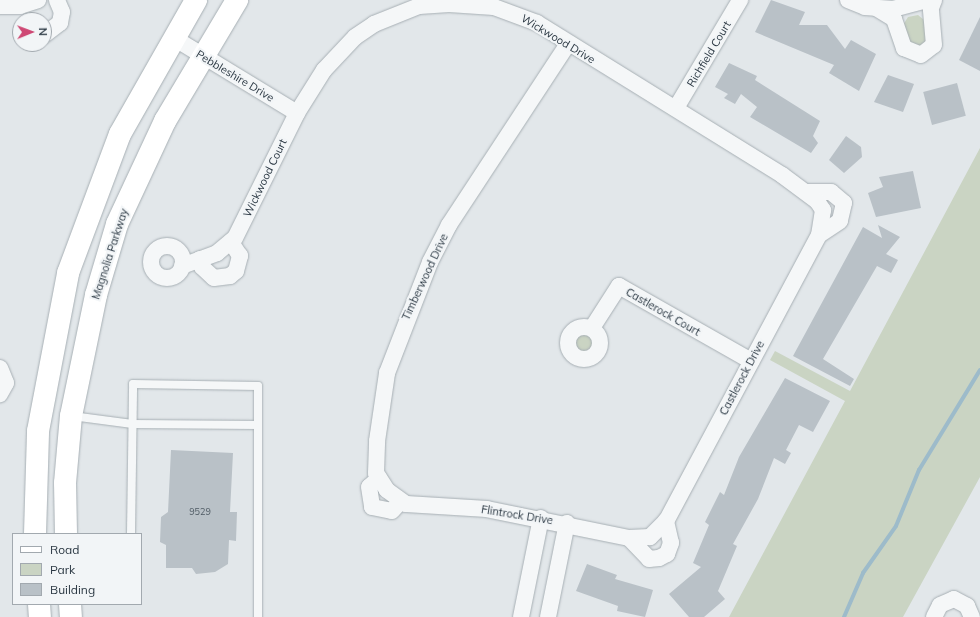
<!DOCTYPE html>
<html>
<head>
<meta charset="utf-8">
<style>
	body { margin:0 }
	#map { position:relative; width:980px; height:617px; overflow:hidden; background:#e2e7ea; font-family:Mulish,sans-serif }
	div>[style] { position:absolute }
	.green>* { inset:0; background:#cad4c3 }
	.round { border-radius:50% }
	.stream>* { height:4px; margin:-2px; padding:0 2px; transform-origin:2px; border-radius:2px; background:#9dbbca }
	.building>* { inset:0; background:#b9c1c7; transform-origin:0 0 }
	.roads { filter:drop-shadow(0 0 1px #a7afb4) drop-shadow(0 0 1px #a7afb4) }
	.service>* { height:8px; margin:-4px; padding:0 4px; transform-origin:4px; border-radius:4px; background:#f5f7f8 }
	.minor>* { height:16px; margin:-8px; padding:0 8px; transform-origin:8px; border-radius:8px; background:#f5f7f8 }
	.minor>.ring { margin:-8px; padding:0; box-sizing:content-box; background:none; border:16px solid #f5f7f8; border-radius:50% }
	.secondary>* { height:22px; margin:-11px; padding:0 11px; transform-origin:11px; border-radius:11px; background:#fff }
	span { translate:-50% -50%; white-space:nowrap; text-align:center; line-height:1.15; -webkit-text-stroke:4px #f2f5f7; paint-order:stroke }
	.number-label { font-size:9px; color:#4e5a63 }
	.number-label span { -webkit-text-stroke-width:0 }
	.street-label { font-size:11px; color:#2a3742 }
	.legend { position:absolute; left:12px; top:533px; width:130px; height:72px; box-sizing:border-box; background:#f2f5f7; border:1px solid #a2a9af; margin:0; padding:5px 7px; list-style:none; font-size:12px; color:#2a3742 }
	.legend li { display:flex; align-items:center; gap:8px; height:20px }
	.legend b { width:20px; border:1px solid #a2a9af }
	.north { position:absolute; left:12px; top:12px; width:40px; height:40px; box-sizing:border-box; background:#f2f5f7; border:1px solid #a2a9af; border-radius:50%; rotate:89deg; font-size:11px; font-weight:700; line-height:16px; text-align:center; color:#2a3742 }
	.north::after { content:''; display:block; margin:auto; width:14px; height:18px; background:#ce4874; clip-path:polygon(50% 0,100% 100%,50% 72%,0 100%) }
</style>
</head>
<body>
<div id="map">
	<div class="green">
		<div style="clip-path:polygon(918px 15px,924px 20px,928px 38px,924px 47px,911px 47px,903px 25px,908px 17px)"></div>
		<div style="clip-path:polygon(980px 148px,980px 477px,903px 617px,729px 617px,845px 401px,770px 360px,775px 351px,850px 391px)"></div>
		<div class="round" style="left:566px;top:328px;width:34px;height:34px"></div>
	</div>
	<div class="stream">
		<div style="left:844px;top:617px;width:48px;rotate:-66.6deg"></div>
		<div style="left:863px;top:573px;width:57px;rotate:-54.9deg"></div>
		<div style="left:896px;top:526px;width:61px;rotate:-67.7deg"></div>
		<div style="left:919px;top:470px;width:117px;rotate:-58.6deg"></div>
	</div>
	<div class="building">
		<div style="clip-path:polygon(771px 0,805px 12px,799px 25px,827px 25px,845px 49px,851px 40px,876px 54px,859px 91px,829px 73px,834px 65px,755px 32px)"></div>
		<div style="clip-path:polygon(980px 17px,980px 71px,959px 60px)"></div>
		<div style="clip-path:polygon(729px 63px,757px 76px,755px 80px,820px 121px,813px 136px,818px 143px,811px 153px,750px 117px,757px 107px,741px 94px,735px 104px,724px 98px,728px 94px,715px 87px)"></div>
		<div style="clip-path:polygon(888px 75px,914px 84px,903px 112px,874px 102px)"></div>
		<div style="left:957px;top:83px;width:34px;height:35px;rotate:75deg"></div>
		<div style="clip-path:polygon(846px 136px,861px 147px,862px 157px,844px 173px,829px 160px)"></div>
		<div style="clip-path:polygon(913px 171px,921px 208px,876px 217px,868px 193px,883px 187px,879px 177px)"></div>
		<div style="clip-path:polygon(878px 225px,900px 237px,886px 254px,898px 260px,891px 273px,877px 266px,823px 359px,854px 379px,850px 386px,793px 356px,863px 227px,882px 238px)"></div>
		<div style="clip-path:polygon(785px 378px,830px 401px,813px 432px,799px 425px,786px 450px,791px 453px,785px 464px,774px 458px,758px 499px,733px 544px,737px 546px,718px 591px,725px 599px,704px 617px,689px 617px,669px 594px,701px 567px,693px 563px,709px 525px,705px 522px,720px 492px,724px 495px,739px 457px)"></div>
		<div style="clip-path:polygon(171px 450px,233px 453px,230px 512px,237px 512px,236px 541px,229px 540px,228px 564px,215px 572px,196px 574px,192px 568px,166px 568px,166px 545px,160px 542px,161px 517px,168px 512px)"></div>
		<div style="clip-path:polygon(587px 564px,617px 575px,615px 579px,653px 590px,645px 617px,617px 611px,618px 606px,576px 591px)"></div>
	</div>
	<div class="roads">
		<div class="service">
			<div style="left:72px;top:416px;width:61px;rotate:7.6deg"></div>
			<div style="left:132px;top:424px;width:126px;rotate:0.5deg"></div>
			<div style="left:131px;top:534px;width:150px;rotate:-89.2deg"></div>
			<div style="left:133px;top:384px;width:125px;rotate:0.9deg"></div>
			<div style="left:258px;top:386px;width:231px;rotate:90deg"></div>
		</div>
		<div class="minor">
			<div style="left:848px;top:0;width:18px;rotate:22deg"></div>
			<div style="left:865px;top:7px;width:28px;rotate:4deg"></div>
			<div style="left:893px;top:9px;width:34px;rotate:-15deg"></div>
			<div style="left:0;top:6px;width:20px"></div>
			<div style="left:20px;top:6px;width:19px;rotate:-18deg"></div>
			<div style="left:876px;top:8px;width:21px;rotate:31deg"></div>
			<div style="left:894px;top:19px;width:31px;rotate:71deg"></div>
			<div style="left:904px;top:48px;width:18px;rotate:22deg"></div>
			<div style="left:921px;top:55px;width:16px;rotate:-38deg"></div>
			<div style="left:934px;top:45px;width:37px;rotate:-95deg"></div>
			<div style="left:931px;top:8px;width:9px;rotate:-69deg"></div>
			<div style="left:44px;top:35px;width:20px;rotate:-37deg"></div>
			<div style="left:60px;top:23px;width:11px;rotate:-80deg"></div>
			<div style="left:62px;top:12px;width:13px;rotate:-113deg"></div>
			<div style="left:174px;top:38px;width:144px;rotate:31.4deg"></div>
			<div style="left:676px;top:108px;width:126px;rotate:-59.3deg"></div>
			<div style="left:806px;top:192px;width:25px"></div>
			<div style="left:831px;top:192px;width:17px;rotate:40deg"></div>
			<div style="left:844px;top:203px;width:18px;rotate:103deg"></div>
			<div style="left:840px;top:221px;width:25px;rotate:146deg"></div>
			<div class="ring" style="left:151px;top:246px;width:16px;height:16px"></div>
			<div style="left:200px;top:259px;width:8px;rotate:76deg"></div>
			<div style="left:202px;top:267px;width:16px;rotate:43deg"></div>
			<div style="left:214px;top:278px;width:16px;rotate:-7deg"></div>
			<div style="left:230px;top:276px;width:8px;rotate:-40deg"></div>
			<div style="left:236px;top:271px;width:16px;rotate:-75deg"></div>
			<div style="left:240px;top:256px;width:17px;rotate:-123deg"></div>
			<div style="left:182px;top:266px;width:37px;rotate:-20deg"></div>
			<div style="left:217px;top:253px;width:23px;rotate:-40deg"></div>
			<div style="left:235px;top:238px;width:140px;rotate:-63.6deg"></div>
			<div style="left:297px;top:113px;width:51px;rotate:-57.9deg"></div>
			<div style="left:324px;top:70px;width:45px;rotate:-46.8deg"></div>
			<div style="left:355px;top:37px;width:23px;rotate:-34deg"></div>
			<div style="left:374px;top:24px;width:48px;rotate:-21.8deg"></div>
			<div style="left:419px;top:6px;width:30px;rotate:-4deg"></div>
			<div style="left:449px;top:4px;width:45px;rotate:3.8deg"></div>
			<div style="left:494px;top:7px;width:46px;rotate:20.4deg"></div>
			<div style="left:537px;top:23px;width:288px;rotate:31.8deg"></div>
			<div style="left:782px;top:175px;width:44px;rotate:36.6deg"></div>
			<div style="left:817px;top:201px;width:11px;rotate:56deg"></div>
			<div style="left:823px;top:210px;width:25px;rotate:99deg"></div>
			<div style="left:819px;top:235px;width:324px;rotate:118.1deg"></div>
			<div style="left:666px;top:521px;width:23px;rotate:135deg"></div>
			<div style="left:650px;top:537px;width:21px;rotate:177deg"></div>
			<div style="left:629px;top:538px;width:145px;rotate:-168.5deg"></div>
			<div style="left:487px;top:509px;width:81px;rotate:-176.5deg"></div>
			<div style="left:406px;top:504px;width:24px;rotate:-144deg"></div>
			<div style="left:387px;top:490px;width:20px;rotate:-123deg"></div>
			<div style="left:376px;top:473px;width:32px;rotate:-88deg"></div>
			<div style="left:377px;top:441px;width:69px;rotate:-81.6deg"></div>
			<div style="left:387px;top:373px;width:119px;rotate:-68.8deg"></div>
			<div style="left:430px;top:262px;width:42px;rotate:-62.8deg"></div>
			<div style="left:449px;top:225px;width:217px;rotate:-56.7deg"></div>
			<div class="ring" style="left:568px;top:327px;width:16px;height:16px"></div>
			<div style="left:592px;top:328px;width:50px;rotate:-57.3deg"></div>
			<div style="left:619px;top:286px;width:152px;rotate:29.6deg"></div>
			<div style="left:0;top:368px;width:16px;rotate:68deg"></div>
			<div style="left:6px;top:383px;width:13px;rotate:119deg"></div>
			<div style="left:379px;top:478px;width:13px;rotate:138deg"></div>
			<div style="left:369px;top:487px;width:20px;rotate:81deg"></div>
			<div style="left:372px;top:507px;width:20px;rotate:11deg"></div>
			<div style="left:392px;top:511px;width:13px;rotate:-48deg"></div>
			<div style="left:629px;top:538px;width:29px;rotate:46deg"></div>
			<div style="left:649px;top:559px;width:10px;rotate:-6deg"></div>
			<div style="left:659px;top:558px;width:9px;rotate:-27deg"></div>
			<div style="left:667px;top:554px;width:12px;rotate:-70deg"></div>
			<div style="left:671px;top:543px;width:23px;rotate:-103deg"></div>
			<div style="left:521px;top:617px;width:101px;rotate:-78.6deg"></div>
			<div style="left:548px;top:617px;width:96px;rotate:-78.6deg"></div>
			<div style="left:934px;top:617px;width:13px;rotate:-63deg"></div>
			<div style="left:940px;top:605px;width:15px;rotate:-23deg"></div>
			<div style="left:954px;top:599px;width:15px;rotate:28deg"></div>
			<div style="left:967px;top:606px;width:12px;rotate:66deg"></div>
		</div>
		<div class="secondary">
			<div style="left:35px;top:534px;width:103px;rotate:-88.3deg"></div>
			<div style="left:38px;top:431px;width:161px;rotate:-79.2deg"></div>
			<div style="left:68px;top:273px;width:148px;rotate:-69.5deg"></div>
			<div style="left:120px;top:134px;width:154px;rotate:-60.4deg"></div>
			<div style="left:66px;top:534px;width:51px;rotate:-91.1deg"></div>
			<div style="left:65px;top:483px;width:67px;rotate:-84.9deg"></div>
			<div style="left:71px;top:416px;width:124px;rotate:-78.3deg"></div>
			<div style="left:96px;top:295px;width:74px;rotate:-73.5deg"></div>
			<div style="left:117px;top:224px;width:114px;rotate:-65deg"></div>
			<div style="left:165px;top:121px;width:141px;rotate:-59.2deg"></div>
			<div style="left:39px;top:604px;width:13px;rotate:86deg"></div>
			<div style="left:70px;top:604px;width:13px;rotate:86deg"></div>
		</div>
	</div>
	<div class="number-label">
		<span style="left:200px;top:512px">9529</span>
	</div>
	<div class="street-label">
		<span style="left:558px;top:39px;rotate:31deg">Wickwood Drive</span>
		<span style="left:709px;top:54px;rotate:-59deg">Richfield Court</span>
		<span style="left:235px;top:76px;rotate:31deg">Pebbleshire Drive</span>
		<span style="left:265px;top:178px;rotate:-64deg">Wickwood Court</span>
		<span style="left:110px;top:254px;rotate:-72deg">Magnolia Parkway</span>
		<span style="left:425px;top:277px;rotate:-65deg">Timberwood Drive</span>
		<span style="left:663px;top:312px;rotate:30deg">Castlerock Court</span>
		<span style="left:742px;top:378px;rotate:-62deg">Castlerock Drive</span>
		<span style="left:517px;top:515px;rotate:9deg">Flintrock Drive</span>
	</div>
	<ul class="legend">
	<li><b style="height:5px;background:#fff"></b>Road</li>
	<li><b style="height:11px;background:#cad4c3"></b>Park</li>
	<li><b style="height:11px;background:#b9c1c7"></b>Building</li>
	</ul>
	<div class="north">N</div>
</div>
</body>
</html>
